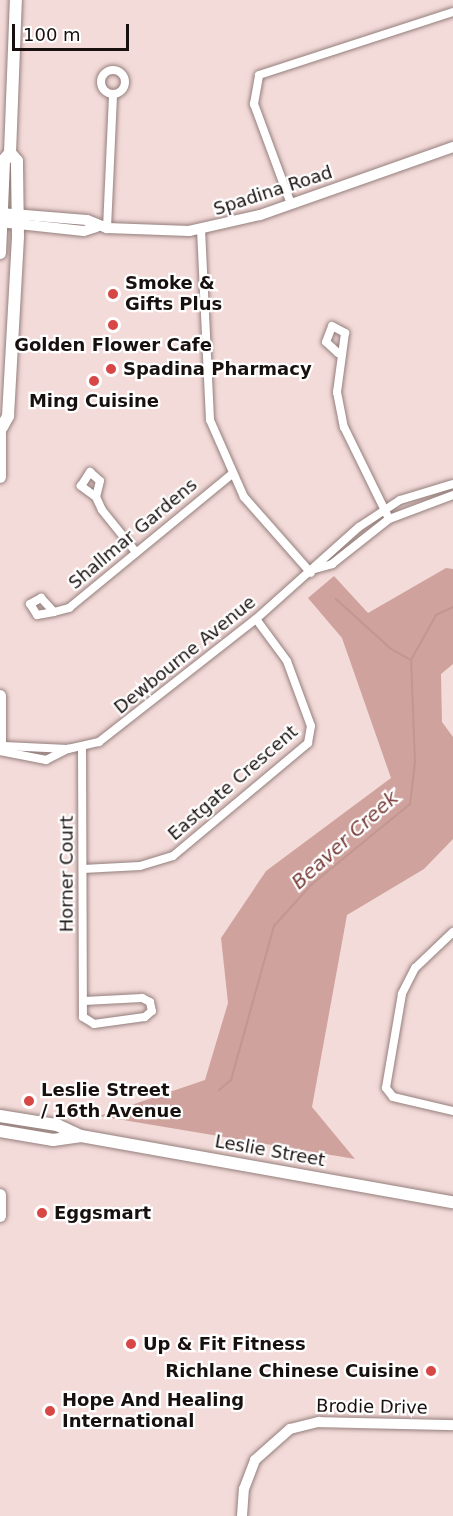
<!DOCTYPE html>
<html>
<head>
<meta charset="utf-8">
<style>
	body { margin:0 }
	#map { position:relative; width:453px; height:1516px; overflow:hidden; background:#f3dbd9; font-family:"DejaVu Sans",sans-serif }
	div>[style] { position:absolute }
	.forest>* { inset:0; background:#cfa29d }
	.stream>* { height:2px; margin:-1px; padding:0 1px; transform-origin:1px; border-radius:1px; background:#c29691 }
	.roads { filter:drop-shadow(0 0 2px #947f7c) drop-shadow(0 0 2px #947f7c) }
	.minor>* { height:8px; margin:-4px; padding:0 4px; transform-origin:4px; border-radius:4px; background:#fff }
	.minor>.ring { margin:-4px; padding:0; box-sizing:content-box; background:none; border:8px solid #fff; border-radius:50% }
	.tertiary>* { height:10px; margin:-5px; padding:0 5px; transform-origin:5px; border-radius:5px; background:#fff }
	.secondary>* { height:12px; margin:-6px; padding:0 6px; transform-origin:6px; border-radius:6px; background:#fff }
	.dots>* { width:16px; height:16px; translate:-50% -50%; box-sizing:border-box; border:3px solid #fff; border-radius:50% }
	span { translate:-50% -50%; white-space:nowrap; text-align:center; line-height:1.15; -webkit-text-stroke:4.5px #fff; paint-order:stroke }
	.street-label { font-size:18px; color:#18100f }
	.poi-label { font-size:18px; color:#18100f; font-weight:700 }
	.left { translate:0 -50%; text-align:left }
	.right { translate:-100% -50%; text-align:right }
	.water-label { font-size:20px; color:#793e3a; font-style:italic }
	.scale { position:absolute; left:12px; top:24px; width:117px; height:27px; box-sizing:border-box; border:3px solid #18100f; border-top:0; padding-left:8px; font-size:18px; line-height:21px; white-space:nowrap; color:#18100f; -webkit-text-stroke:4px #fff; paint-order:stroke }
</style>
</head>
<body>
<div id="map">
	<div class="forest">
		<div style="clip-path:polygon(446px 568px,453px 569px,453px 664px,441px 674px,442px 722px,453px 737px,453px 839px,424px 869px,347px 915px,312px 1107px,355px 1159px,99px 1116px,205px 1080px,228px 1003px,221px 938px,266px 871px,391px 778px,342px 638px,308px 598px,334px 576px,368px 613px)"></div>
	</div>
	<div class="stream">
		<div style="left:336px;top:599px;width:74px;rotate:42.3deg"></div>
		<div style="left:391px;top:649px;width:23px;rotate:29deg"></div>
		<div style="left:219px;top:1090px;width:16px;rotate:-40deg"></div>
		<div style="left:231px;top:1080px;width:160px;rotate:-74.4deg"></div>
		<div style="left:274px;top:926px;width:55px;rotate:-47.9deg"></div>
		<div style="left:311px;top:885px;width:128px;rotate:-39.3deg"></div>
		<div style="left:410px;top:804px;width:42px;rotate:-83.2deg"></div>
		<div style="left:415px;top:762px;width:102px;rotate:-92.2deg"></div>
		<div style="left:411px;top:660px;width:51px;rotate:-60.9deg"></div>
		<div style="left:436px;top:615px;width:19px;rotate:-25deg"></div>
	</div>
	<div class="roads">
		<div class="minor">
			<div class="ring" style="left:101px;top:70px;width:16px;height:16px"></div>
			<div style="left:291px;top:204px;width:107px;rotate:-110.3deg"></div>
			<div style="left:254px;top:104px;width:29px;rotate:-80deg"></div>
			<div style="left:259px;top:75px;width:204px;rotate:-18deg"></div>
			<div style="left:107px;top:228px;width:134px;rotate:-87.4deg"></div>
			<div style="left:201px;top:229px;width:191px;rotate:87.3deg"></div>
			<div style="left:210px;top:420px;width:84px;rotate:66.2deg"></div>
			<div style="left:244px;top:497px;width:101px;rotate:48.6deg"></div>
			<div style="left:338px;top:353px;width:16px;rotate:-137deg"></div>
			<div style="left:326px;top:342px;width:17px;rotate:-69deg"></div>
			<div style="left:332px;top:326px;width:15px;rotate:28deg"></div>
			<div style="left:345px;top:333px;width:60px;rotate:97.7deg"></div>
			<div style="left:337px;top:392px;width:36px;rotate:79deg"></div>
			<div style="left:344px;top:427px;width:102px;rotate:63.9deg"></div>
			<div style="left:96px;top:497px;width:19px;rotate:-144deg"></div>
			<div style="left:81px;top:486px;width:17px;rotate:-57deg"></div>
			<div style="left:90px;top:472px;width:13px;rotate:42deg"></div>
			<div style="left:100px;top:481px;width:16px;rotate:104deg"></div>
			<div style="left:96px;top:497px;width:14px;rotate:65deg"></div>
			<div style="left:102px;top:510px;width:53px;rotate:51.2deg"></div>
			<div style="left:315px;top:569px;width:18px;rotate:-16deg"></div>
			<div style="left:332px;top:564px;width:73px;rotate:-38.3deg"></div>
			<div style="left:389px;top:519px;width:68px;rotate:-20.6deg"></div>
			<div style="left:54px;top:612px;width:17px;rotate:170deg"></div>
			<div style="left:37px;top:615px;width:13px;rotate:-122deg"></div>
			<div style="left:30px;top:604px;width:13px;rotate:-29deg"></div>
			<div style="left:41px;top:598px;width:19px;rotate:47deg"></div>
			<div style="left:54px;top:612px;width:16px;rotate:-15deg"></div>
			<div style="left:69px;top:608px;width:210px;rotate:-39.4deg"></div>
			<div style="left:82px;top:747px;width:270px;rotate:89.8deg"></div>
			<div style="left:83px;top:1017px;width:13px;rotate:32deg"></div>
			<div style="left:94px;top:1024px;width:51px;rotate:-7.8deg"></div>
			<div style="left:145px;top:1017px;width:9px;rotate:-41deg"></div>
			<div style="left:152px;top:1011px;width:9px;rotate:-103deg"></div>
			<div style="left:150px;top:1002px;width:9px;rotate:-153deg"></div>
			<div style="left:142px;top:998px;width:58px;rotate:177deg"></div>
			<div style="left:0;top:751px;width:6px;rotate:-51deg"></div>
			<div style="left:4px;top:746px;width:64px;rotate:2.7deg"></div>
			<div style="left:68px;top:749px;width:32px;rotate:-13deg"></div>
			<div style="left:99px;top:742px;width:199px;rotate:-38.1deg"></div>
			<div style="left:256px;top:619px;width:138px;rotate:-41.8deg"></div>
			<div style="left:359px;top:527px;width:49px;rotate:-33.4deg"></div>
			<div style="left:400px;top:500px;width:55px;rotate:-16.8deg"></div>
			<div style="left:0;top:751px;width:47px;rotate:11.1deg"></div>
			<div style="left:46px;top:760px;width:25px;rotate:-27deg"></div>
			<div style="left:83px;top:869px;width:57px;rotate:-3deg"></div>
			<div style="left:140px;top:866px;width:34px;rotate:-17deg"></div>
			<div style="left:173px;top:856px;width:176px;rotate:-39.9deg"></div>
			<div style="left:308px;top:743px;width:17px;rotate:-80deg"></div>
			<div style="left:311px;top:726px;width:69px;rotate:-110.3deg"></div>
			<div style="left:287px;top:661px;width:52px;rotate:-126.4deg"></div>
			<div style="left:453px;top:932px;width:52px;rotate:136.5deg"></div>
			<div style="left:415px;top:968px;width:29px;rotate:117deg"></div>
			<div style="left:402px;top:994px;width:95px;rotate:99.7deg"></div>
			<div style="left:386px;top:1088px;width:11px;rotate:52deg"></div>
			<div style="left:393px;top:1097px;width:62px;rotate:13.1deg"></div>
		</div>
		<div class="tertiary">
			<div style="left:0;top:213px;width:87px;rotate:4.6deg"></div>
			<div style="left:87px;top:220px;width:22px;rotate:22deg"></div>
			<div style="left:107px;top:228px;width:82px;rotate:2.1deg"></div>
			<div style="left:189px;top:231px;width:73px;rotate:-12.7deg"></div>
			<div style="left:260px;top:215px;width:205px;rotate:-19.4deg"></div>
			<div style="left:0;top:222px;width:84px;rotate:6.1deg"></div>
			<div style="left:84px;top:231px;width:13px;rotate:-18deg"></div>
			<div style="left:242px;top:1516px;width:27px;rotate:-86deg"></div>
			<div style="left:244px;top:1489px;width:31px;rotate:-69deg"></div>
			<div style="left:255px;top:1460px;width:47px;rotate:-41.5deg"></div>
			<div style="left:290px;top:1429px;width:30px;rotate:-14deg"></div>
			<div style="left:319px;top:1422px;width:134px;rotate:1.3deg"></div>
		</div>
		<div class="secondary">
			<div style="left:0;top:253px;width:93px;rotate:-87.5deg"></div>
			<div style="left:4px;top:160px;width:9px;rotate:-49deg"></div>
			<div style="left:10px;top:153px;width:153px;rotate:-87.8deg"></div>
			<div style="left:0;top:424px;width:53px;rotate:90deg"></div>
			<div style="left:2px;top:427px;width:13px;rotate:-61deg"></div>
			<div style="left:8px;top:416px;width:179px;rotate:-86.8deg"></div>
			<div style="left:18px;top:237px;width:76px;rotate:-90.8deg"></div>
			<div style="left:17px;top:161px;width:11px;rotate:-131deg"></div>
			<div style="left:0;top:696px;width:53px;rotate:90deg"></div>
			<div style="left:0;top:1116px;width:58px;rotate:9deg"></div>
			<div style="left:57px;top:1125px;width:26px;rotate:25deg"></div>
			<div style="left:81px;top:1136px;width:378px;rotate:10.1deg"></div>
			<div style="left:0;top:1131px;width:54px;rotate:9.6deg"></div>
			<div style="left:53px;top:1140px;width:27px;rotate:-8deg"></div>
			<div style="left:0;top:1195px;width:21px;rotate:90deg"></div>
		</div>
	</div>
	<div class="dots">
		<div style="left:113px;top:294px;background:#d64745"></div>
		<div style="left:113px;top:325px;background:#d64745"></div>
		<div style="left:111px;top:369px;background:#d64745"></div>
		<div style="left:94px;top:381px;background:#d64745"></div>
		<div style="left:29px;top:1101px;background:#d64745"></div>
		<div style="left:42px;top:1213px;background:#d64745"></div>
		<div style="left:131px;top:1344px;background:#d64745"></div>
		<div style="left:431px;top:1371px;background:#d64745"></div>
		<div style="left:50px;top:1411px;background:#d64745"></div>
	</div>
	<div class="street-label">
		<span style="left:273px;top:191px;rotate:-18deg">Spadina Road</span>
		<span style="left:133px;top:534px;rotate:-40deg">Shallmar Gardens</span>
		<span style="left:185px;top:655px;rotate:-39deg">Dewbourne Avenue</span>
		<span style="left:233px;top:783px;rotate:-41deg">Eastgate Crescent</span>
		<span style="left:67px;top:874px;rotate:-90deg">Horner Court</span>
		<span style="left:270px;top:1151px;rotate:10deg">Leslie Street</span>
		<span style="left:372px;top:1407px;rotate:1deg">Brodie Drive</span>
	</div>
	<div class="poi-label">
		<span class="left" style="left:125px;top:294px">Smoke &amp;<br>Gifts Plus</span>
		<span style="left:113px;top:345px">Golden Flower Cafe</span>
		<span class="left" style="left:123px;top:369px">Spadina Pharmacy</span>
		<span style="left:94px;top:401px">Ming Cuisine</span>
		<span class="left" style="left:41px;top:1101px">Leslie Street<br>/ 16th Avenue</span>
		<span class="left" style="left:54px;top:1213px">Eggsmart</span>
		<span class="left" style="left:143px;top:1344px">Up &amp; Fit Fitness</span>
		<span class="right" style="left:419px;top:1371px">Richlane Chinese Cuisine</span>
		<span class="left" style="left:62px;top:1411px">Hope And Healing<br>International</span>
	</div>
	<div class="water-label">
		<span style="left:345px;top:840px;rotate:-42deg">Beaver Creek</span>
	</div>
	<div class="scale">100 m</div>
</div>
</body>
</html>
